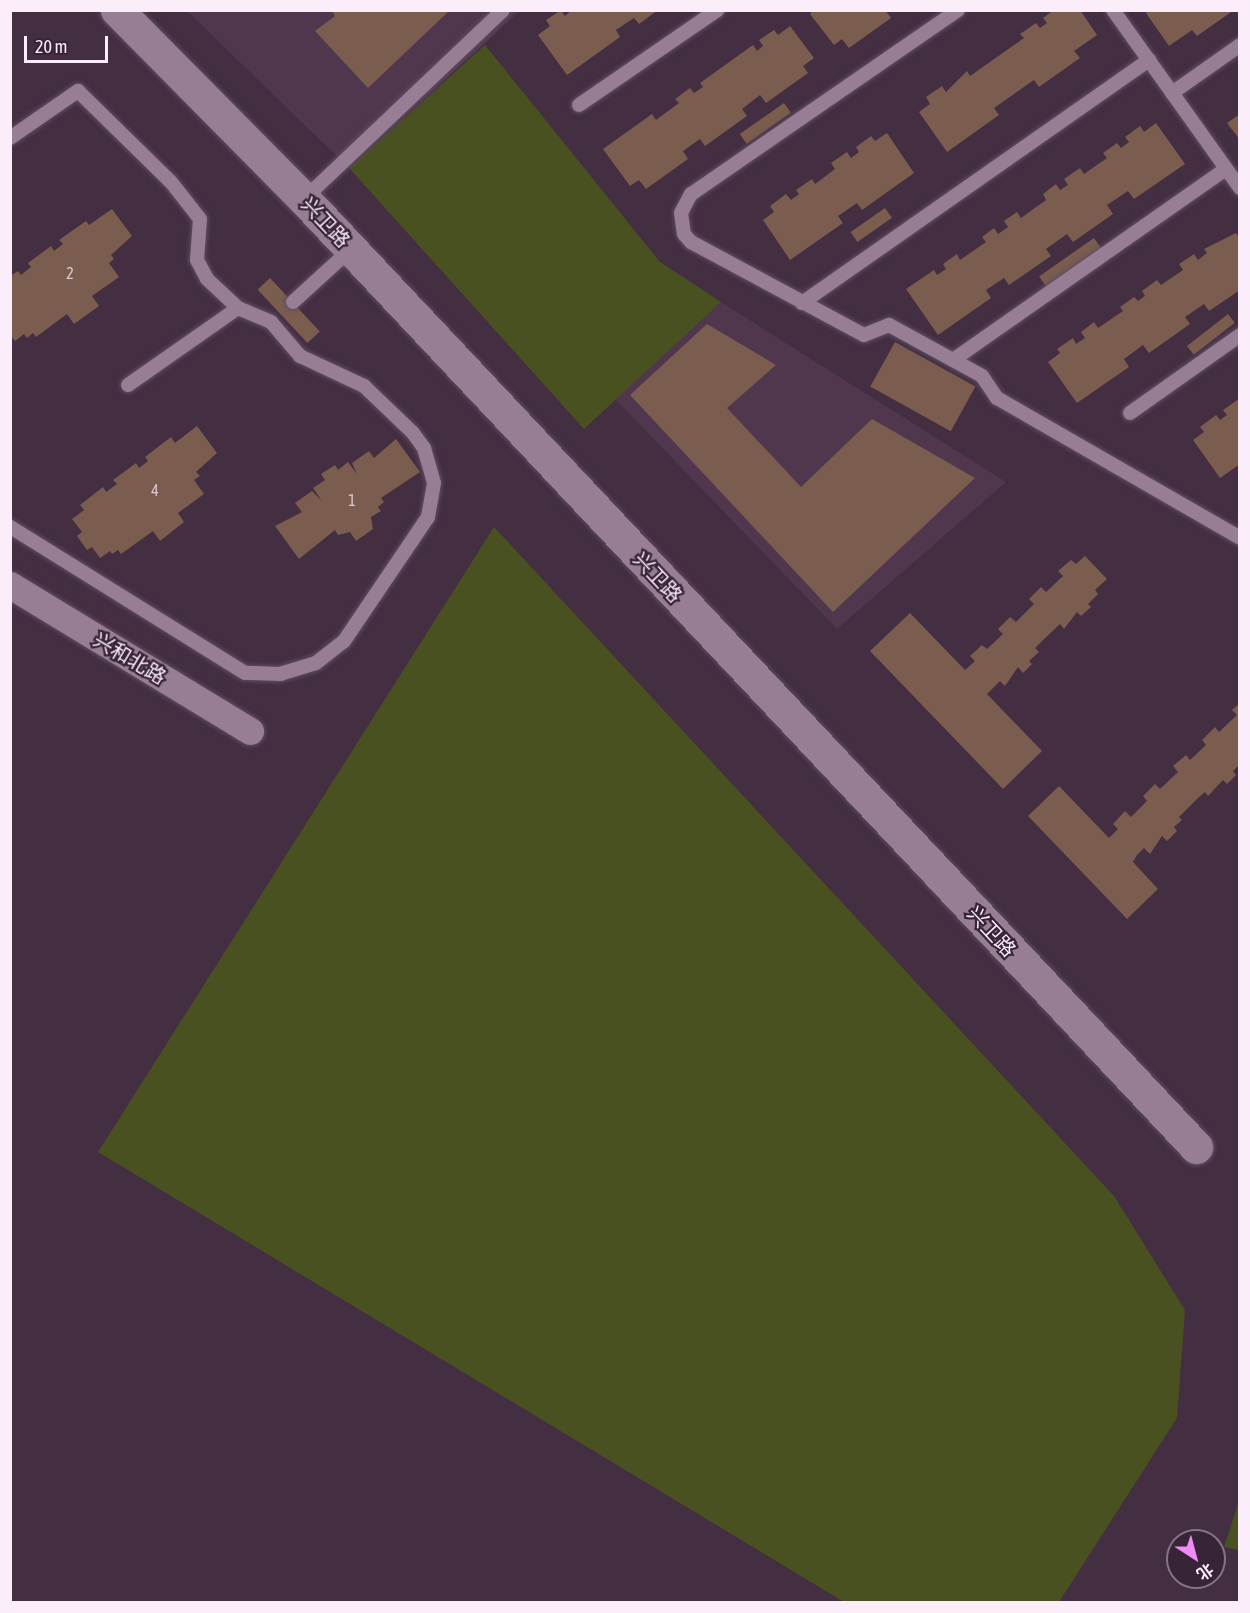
<!DOCTYPE html>
<html>
<head>
<meta charset="utf-8">
<style>
	body { margin:0 }
	#map { position:relative; width:1250px; height:1613px; overflow:hidden; background:#432e42; font-family:"Asap Condensed","Noto Sans SC",sans-serif }
	div>[style] { position:absolute }
	.built>* { inset:0; background:#50374e }
	.green>* { inset:0; background:#495121 }
	.building>* { inset:0; background:#7a5d4f; transform-origin:0 0 }
	.roads { filter:drop-shadow(0 0 2px #604d5f) drop-shadow(0 0 2px #604d5f) }
	.service>* { height:14px; margin:-7px; padding:0 7px; transform-origin:7px; border-radius:7px; background:#977e95 }
	.minor>* { height:27px; margin:-13.5px; padding:0 13.5px; transform-origin:13.5px; border-radius:13.5px; background:#977e95 }
	.tertiary>* { height:33px; margin:-16.5px; padding:0 16.5px; transform-origin:16.5px; border-radius:16.5px; background:#977e95 }
	span { translate:-50% -50%; white-space:nowrap; text-align:center; line-height:1.15; -webkit-text-stroke:4.5px #382437; paint-order:stroke }
	.number-label { font-size:16px; color:#dbc9cf }
	.number-label span { -webkit-text-stroke-width:0 }
	.street-label { font-size:20px; color:#fbedfa }
	.frame { position:absolute; inset:0; border:12px solid #fbedfa; pointer-events:none }
	.north { position:absolute; left:1166px; top:1529px; width:60px; height:60px; box-sizing:border-box; background:#382437; border:2px solid #867485; border-radius:50%; rotate:144deg; font-size:16px; font-weight:700; line-height:24px; text-align:center; color:#fbedfa }
	.north::after { content:''; display:block; margin:auto; width:21px; height:27px; background:#ef8bf7; clip-path:polygon(50% 0,100% 100%,50% 72%,0 100%) }
	.scale { position:absolute; left:24px; top:36px; width:84px; height:27px; box-sizing:border-box; border:3px solid #fbedfa; border-top:0; padding-left:8px; font-size:18px; line-height:21px; white-space:nowrap; color:#fbedfa; -webkit-text-stroke:4px #382437; paint-order:stroke }
</style>
</head>
<body>
<div id="map">
	<div class="built">
		<div style="clip-path:polygon(187px 11px,520px 11px,349px 168px)"></div>
		<div style="clip-path:polygon(721px 302px,1006px 482px,837px 629px,615px 399px)"></div>
	</div>
	<div class="green">
		<div style="clip-path:polygon(485px 45px,660px 262px,721px 302px,584px 429px,349px 168px)"></div>
		<div style="clip-path:polygon(494px 527px,1114px 1196px,1185px 1310px,1177px 1418px,1059px 1602px,844px 1602px,98px 1152px)"></div>
		<div style="clip-path:polygon(1239px 1501px,1239px 1550px,1224px 1547px)"></div>
	</div>
	<div class="building">
		<div style="clip-path:polygon(331px 10px,450px 10px,368px 88px,315px 31px,335px 16px)"></div>
		<div style="clip-path:polygon(561px 10px,565px 16px,572px 10px,658px 10px,639px 24px,634px 18px,616px 30px,620px 37px,567px 75px,538px 35px,550px 26px,546px 20px)"></div>
		<div style="clip-path:polygon(814px 10px,885px 10px,891px 18px,849px 48px,842px 39px,834px 45px,810px 14px)"></div>
		<div style="clip-path:polygon(1054px 10px,1080px 10px,1097px 35px,1074px 51px,1080px 58px,1039px 87px,1034px 80px,994px 108px,999px 115px,947px 152px,919px 112px,930px 104px,926px 97px,942px 86px,946px 92px,967px 71px,970px 76px,1024px 38px,1020px 34px,1036px 23px,1040px 28px,1047px 23px,1043px 18px)"></div>
		<div style="clip-path:polygon(1150px 10px,1234px 10px,1197px 36px,1192px 30px,1169px 46px,1146px 13px)"></div>
		<div style="clip-path:polygon(790px 26px,814px 58px,803px 66px,808px 73px,766px 103px,760px 95px,742px 109px,747px 116px,705px 146px,700px 139px,683px 151px,688px 159px,646px 189px,639px 180px,630px 186px,603px 149px,652px 114px,656px 120px,679px 103px,675px 99px,690px 88px,694px 93px,703px 87px,700px 83px,753px 45px,757px 51px,763px 46px,759px 40px,774px 30px,778px 35px)"></div>
		<div style="left:784px;top:103px;width:12px;height:54px;rotate:55deg"></div>
		<div style="clip-path:polygon(1240px 114px,1240px 140px,1227px 123px)"></div>
		<div style="clip-path:polygon(1156px 123px,1185px 164px,1134px 199px,1128px 191px,1107px 205px,1113px 214px,1073px 242px,1067px 234px,1046px 249px,1051px 256px,1009px 285px,1004px 278px,986px 290px,991px 298px,938px 335px,906px 289px,934px 270px,937px 275px,946px 269px,943px 264px,957px 254px,960px 260px,986px 242px,982px 237px,994px 228px,998px 234px,1008px 227px,1004px 221px,1017px 212px,1021px 218px,1046px 200px,1043px 194px,1056px 184px,1060px 190px,1068px 185px,1064px 179px,1080px 168px,1084px 174px,1107px 158px,1103px 153px,1117px 143px,1121px 148px,1129px 142px,1125px 137px,1140px 126px,1144px 132px)"></div>
		<div style="clip-path:polygon(887px 133px,914px 173px,862px 210px,857px 203px,838px 216px,843px 223px,790px 260px,763px 220px,774px 212px,770px 206px,786px 194px,791px 200px,799px 194px,796px 190px,812px 179px,815px 184px,835px 169px,831px 163px,847px 152px,851px 158px,859px 152px,856px 147px,871px 136px,875px 141px)"></div>
		<div style="left:885px;top:208px;width:12px;height:42px;rotate:55deg"></div>
		<div style="clip-path:polygon(112px 209px,132px 236px,111px 255px,114px 259px,109px 263px,119px 277px,92px 296px,99px 306px,74px 324px,67px 314px,36px 337px,33px 333px,27px 338px,24px 334px,15px 341px,10px 335px,10px 276px,18px 271px,21px 275px,31px 267px,28px 263px,51px 246px,54px 251px,63px 244px,59px 240px,86px 221px,89px 225px)"></div>
		<div style="clip-path:polygon(1236px 233px,1240px 239px,1240px 290px,1209px 311px,1204px 304px,1185px 317px,1190px 324px,1149px 353px,1143px 345px,1124px 359px,1129px 367px,1077px 403px,1048px 362px,1060px 353px,1057px 349px,1073px 338px,1076px 344px,1085px 338px,1081px 332px,1094px 322px,1098px 328px,1123px 311px,1120px 307px,1134px 297px,1138px 301px,1145px 296px,1142px 291px,1157px 280px,1161px 285px,1183px 270px,1179px 264px,1194px 254px,1198px 260px,1207px 253px,1204px 249px)"></div>
		<div style="left:1094px;top:238px;width:12px;height:67px;rotate:55deg"></div>
		<div style="left:270px;top:278px;width:73px;height:17px;rotate:47deg"></div>
		<div style="left:1228px;top:314px;width:11px;height:52px;rotate:52deg"></div>
		<div style="clip-path:polygon(707px 324px,776px 365px,727px 408px,801px 487px,872px 419px,975px 478px,833px 612px,630px 395px)"></div>
		<div style="left:895px;top:342px;width:92px;height:51px;rotate:29deg"></div>
		<div style="clip-path:polygon(1239px 399px,1240px 464px,1220px 478px,1193px 440px,1204px 432px,1200px 427px,1216px 415px,1220px 420px,1227px 415px,1223px 410px)"></div>
		<div style="clip-path:polygon(197px 426px,217px 453px,196px 472px,200px 476px,194px 480px,204px 494px,178px 513px,184px 522px,160px 541px,153px 531px,121px 554px,118px 550px,112px 554px,110px 551px,100px 558px,92px 547px,87px 550px,77px 536px,82px 532px,72px 519px,84px 510px,80px 505px,103px 487px,106px 492px,117px 484px,113px 480px,136px 463px,139px 468px,148px 461px,145px 457px,171px 437px,175px 443px)"></div>
		<div style="clip-path:polygon(396px 439px,420px 472px,381px 498px,384px 502px,378px 507px,381px 511px,371px 517px,373px 529px,356px 541px,350px 532px,338px 535px,335px 530px,299px 559px,275px 526px,302px 512px,295px 503px,312px 491px,322px 501px,313px 488px,325px 480px,321px 474px,335px 465px,338px 470px,348px 462px,357px 474px,352px 463px,369px 451px,374px 458px)"></div>
		<div style="clip-path:polygon(1085px 556px,1107px 579px,1095px 590px,1098px 594px,1088px 604px,1091px 607px,1081px 616px,1077px 612px,1064px 629px,1060px 624px,1041px 642px,1035px 648px,1039px 652px,1029px 661px,1032px 664px,1023px 673px,1018px 667px,1005px 686px,1000px 681px,987px 694px,1042px 751px,1003px 789px,870px 651px,910px 613px,965px 670px,975px 661px,970px 656px,982px 645px,987px 649px,1003px 634px,998px 629px,1010px 617px,1016px 622px,1034px 604px,1029px 599px,1041px 587px,1046px 592px,1063px 576px,1058px 571px,1071px 560px,1076px 564px)"></div>
		<div style="clip-path:polygon(1240px 703px,1240px 764px,1233px 771px,1236px 775px,1227px 784px,1223px 780px,1208px 796px,1205px 792px,1198px 798px,1179px 817px,1182px 820px,1174px 827px,1177px 831px,1167px 841px,1162px 836px,1150px 854px,1144px 848px,1137px 855px,1133px 862px,1158px 889px,1127px 919px,1028px 816px,1059px 786px,1109px 838px,1118px 829px,1113px 824px,1125px 811px,1131px 817px,1147px 801px,1143px 796px,1155px 784px,1160px 789px,1178px 772px,1173px 766px,1186px 755px,1190px 760px,1206px 745px,1202px 740px,1215px 727px,1219px 732px,1237px 715px,1232px 710px)"></div>
	</div>
	<div class="roads">
		<div class="service">
			<div style="left:958px;top:10px;width:324px;rotate:145.4deg"></div>
			<div style="left:691px;top:194px;width:21px;rotate:118deg"></div>
			<div style="left:681px;top:213px;width:21px;rotate:82deg"></div>
			<div style="left:684px;top:234px;width:11px;rotate:49deg"></div>
			<div style="left:691px;top:242px;width:196px;rotate:28.3deg"></div>
			<div style="left:864px;top:335px;width:27px;rotate:-22deg"></div>
			<div style="left:889px;top:325px;width:106px;rotate:28.7deg"></div>
			<div style="left:982px;top:376px;width:27px;rotate:56deg"></div>
			<div style="left:997px;top:398px;width:280px;rotate:29.9deg"></div>
			<div style="left:1113px;top:10px;width:219px;rotate:54.5deg"></div>
			<div style="left:1172px;top:93px;width:83px;rotate:-35.2deg"></div>
			<div style="left:579px;top:105px;width:168px;rotate:-34.5deg"></div>
			<div style="left:10px;top:138px;width:83px;rotate:-34.7deg"></div>
			<div style="left:78px;top:91px;width:130px;rotate:44.4deg"></div>
			<div style="left:171px;top:182px;width:47px;rotate:51.9deg"></div>
			<div style="left:200px;top:219px;width:41px;rotate:94.2deg"></div>
			<div style="left:197px;top:260px;width:21px;rotate:62deg"></div>
			<div style="left:207px;top:279px;width:42px;rotate:43.1deg"></div>
			<div style="left:238px;top:308px;width:36px;rotate:23deg"></div>
			<div style="left:271px;top:322px;width:45px;rotate:49.5deg"></div>
			<div style="left:300px;top:356px;width:71px;rotate:25.1deg"></div>
			<div style="left:364px;top:386px;width:68px;rotate:43.8deg"></div>
			<div style="left:413px;top:433px;width:19px;rotate:54deg"></div>
			<div style="left:424px;top:448px;width:36px;rotate:74deg"></div>
			<div style="left:434px;top:483px;width:35px;rotate:100deg"></div>
			<div style="left:428px;top:517px;width:150px;rotate:124.1deg"></div>
			<div style="left:344px;top:641px;width:36px;rotate:142deg"></div>
			<div style="left:316px;top:663px;width:37px;rotate:163deg"></div>
			<div style="left:281px;top:674px;width:36px;rotate:-178deg"></div>
			<div style="left:245px;top:673px;width:277px;rotate:-148.1deg"></div>
			<div style="left:304px;top:199px;width:274px;rotate:-43.5deg"></div>
			<div style="left:293px;top:302px;width:79px;rotate:-42.4deg"></div>
			<div style="left:802px;top:303px;width:424px;rotate:-35deg"></div>
			<div style="left:953px;top:360px;width:333px;rotate:-35deg"></div>
			<div style="left:128px;top:385px;width:134px;rotate:-35deg"></div>
			<div style="left:1130px;top:413px;width:135px;rotate:-35.3deg"></div>
		</div>
		<div class="minor">
			<div style="left:10px;top:585px;width:281px;rotate:31.3deg"></div>
		</div>
		<div class="tertiary">
			<div style="left:117px;top:10px;width:266px;rotate:45.3deg"></div>
			<div style="left:304px;top:199px;width:1302px;rotate:46.74deg"></div>
		</div>
	</div>
	<div class="number-label">
		<span style="left:70px;top:273px">2</span>
		<span style="left:155px;top:490px">4</span>
		<span style="left:352px;top:500px">1</span>
	</div>
	<div class="street-label">
		<span style="left:326px;top:222px;rotate:47deg">兴卫路</span>
		<span style="left:658px;top:577px;rotate:47deg">兴卫路</span>
		<span style="left:130px;top:658px;rotate:31deg">兴和北路</span>
		<span style="left:992px;top:931px;rotate:47deg">兴卫路</span>
	</div>
	<div class="frame"></div>
	<div class="north">北</div>
	<div class="scale">20 m</div>
</div>
</body>
</html>
